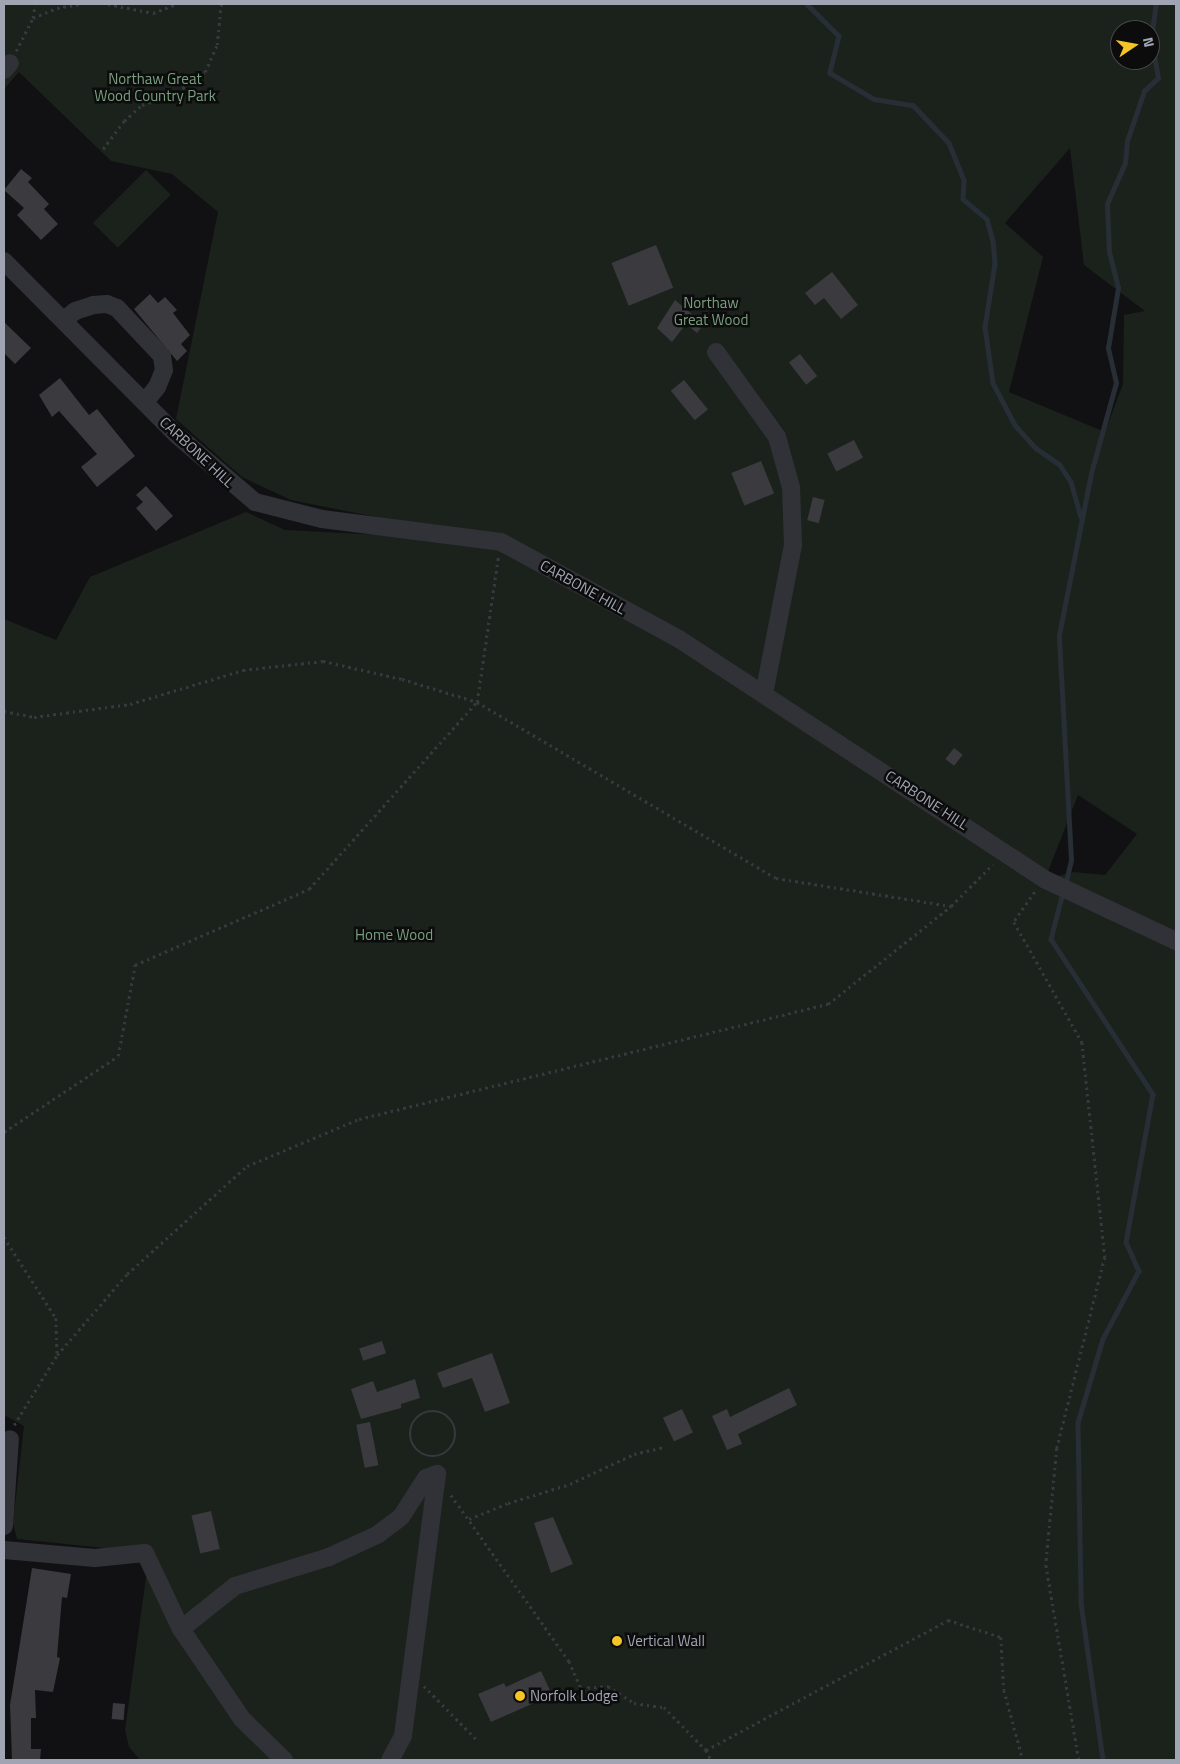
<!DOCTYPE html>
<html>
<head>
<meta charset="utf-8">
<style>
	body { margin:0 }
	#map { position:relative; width:1180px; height:1764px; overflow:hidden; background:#111012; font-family:"Titillium Web",sans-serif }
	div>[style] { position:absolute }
	.green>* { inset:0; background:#1b221c; transform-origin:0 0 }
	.stream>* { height:4.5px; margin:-2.25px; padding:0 2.25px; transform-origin:2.25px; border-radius:2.25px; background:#272e36 }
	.building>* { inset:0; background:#3a3a3f; transform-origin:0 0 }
	.path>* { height:2.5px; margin-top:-1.25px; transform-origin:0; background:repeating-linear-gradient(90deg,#37393e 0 2.5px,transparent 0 6.5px) }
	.path>.ring { margin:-1.25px; padding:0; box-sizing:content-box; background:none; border:2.5px solid #37393e; border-radius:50% }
	.minor>* { height:18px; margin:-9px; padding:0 9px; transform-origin:9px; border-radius:9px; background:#313237 }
	.dots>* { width:14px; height:14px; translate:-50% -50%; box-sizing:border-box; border:2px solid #0c0c0d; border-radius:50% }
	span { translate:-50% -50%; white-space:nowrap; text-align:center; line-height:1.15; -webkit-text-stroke:5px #0c0c0d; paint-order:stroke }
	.park-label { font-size:15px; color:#789f7e }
	.street-label { font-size:15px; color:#a1a5b3 }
	.poi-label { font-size:15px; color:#a1a5b3 }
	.left { translate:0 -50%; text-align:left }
	.frame { position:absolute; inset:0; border:5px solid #a1a5b3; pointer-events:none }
	.north { position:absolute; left:1110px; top:20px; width:50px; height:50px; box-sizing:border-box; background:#0c0c0d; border:1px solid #48494f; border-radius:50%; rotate:78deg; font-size:14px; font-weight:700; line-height:20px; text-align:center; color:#a1a5b3 }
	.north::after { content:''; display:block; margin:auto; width:18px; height:22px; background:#f5c526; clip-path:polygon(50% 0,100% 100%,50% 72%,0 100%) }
</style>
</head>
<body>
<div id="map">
	<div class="green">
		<div style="clip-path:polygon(evenodd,4px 4px,1176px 4px,1176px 1760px,140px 1760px,129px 1747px,125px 1730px,148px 1563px,105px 1548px,17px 1539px,13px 1523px,24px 1426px,4px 1415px,4px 619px,56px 640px,90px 577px,246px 512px,285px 530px,496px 541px,291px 500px,242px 477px,176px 419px,218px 212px,172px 174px,111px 161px,19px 72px,4px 89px,4px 4px,1120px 30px,1150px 30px,1150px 60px,1120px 60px,1120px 30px,4px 4px,1070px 148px,1084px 265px,1145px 311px,1124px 315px,1123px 384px,1105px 432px,1009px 392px,1043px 257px,1005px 223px,1070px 148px,4px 4px,1078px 795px,1137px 834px,1105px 875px,1074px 872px,1045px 879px,1078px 795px)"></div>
		<div style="left:146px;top:170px;width:35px;height:75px;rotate:45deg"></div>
	</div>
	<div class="stream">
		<div style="left:807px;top:4px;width:45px;rotate:45deg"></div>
		<div style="left:839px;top:36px;width:38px;rotate:104deg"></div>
		<div style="left:830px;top:73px;width:51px;rotate:30.6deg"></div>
		<div style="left:874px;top:99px;width:39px;rotate:9deg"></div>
		<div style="left:913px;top:105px;width:52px;rotate:46.5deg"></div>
		<div style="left:949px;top:143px;width:40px;rotate:68deg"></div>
		<div style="left:964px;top:180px;width:19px;rotate:93deg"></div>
		<div style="left:963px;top:199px;width:31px;rotate:40deg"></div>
		<div style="left:987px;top:219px;width:23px;rotate:75deg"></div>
		<div style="left:993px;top:241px;width:23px;rotate:85deg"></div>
		<div style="left:995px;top:264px;width:64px;rotate:99deg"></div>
		<div style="left:985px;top:327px;width:57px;rotate:81.9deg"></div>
		<div style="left:993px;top:383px;width:47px;rotate:62.4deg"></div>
		<div style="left:1015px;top:425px;width:31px;rotate:48deg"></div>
		<div style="left:1036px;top:448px;width:29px;rotate:35deg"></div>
		<div style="left:1060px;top:465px;width:20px;rotate:57deg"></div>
		<div style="left:1071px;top:482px;width:36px;rotate:74deg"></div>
		<div style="left:1065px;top:886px;width:27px;rotate:-77deg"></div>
		<div style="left:1071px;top:860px;width:225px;rotate:-93.1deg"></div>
		<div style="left:1059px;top:635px;width:165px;rotate:-78.8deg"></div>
		<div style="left:1091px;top:473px;width:93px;rotate:-74.5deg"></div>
		<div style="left:1116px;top:383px;width:36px;rotate:-103deg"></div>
		<div style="left:1108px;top:348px;width:61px;rotate:-80.5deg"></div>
		<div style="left:1118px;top:288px;width:37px;rotate:-104deg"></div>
		<div style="left:1109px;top:252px;width:48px;rotate:-92.4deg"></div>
		<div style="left:1107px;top:204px;width:45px;rotate:-66.3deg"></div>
		<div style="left:1125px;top:163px;width:22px;rotate:-85deg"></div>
		<div style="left:1127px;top:141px;width:53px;rotate:-71.2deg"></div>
		<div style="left:1144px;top:91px;width:19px;rotate:-43deg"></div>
		<div style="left:1158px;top:78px;width:41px;rotate:-99.9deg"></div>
		<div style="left:1151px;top:38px;width:34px;rotate:-82deg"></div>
		<div style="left:1063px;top:893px;width:48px;rotate:104.6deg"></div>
		<div style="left:1051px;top:939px;width:186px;rotate:56.7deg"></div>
		<div style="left:1153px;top:1094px;width:150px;rotate:100.3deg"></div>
		<div style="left:1126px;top:1242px;width:32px;rotate:66deg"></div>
		<div style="left:1139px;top:1271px;width:77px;rotate:117.9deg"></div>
		<div style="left:1103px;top:1339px;width:88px;rotate:106.6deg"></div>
		<div style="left:1078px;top:1423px;width:180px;rotate:89deg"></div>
		<div style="left:1081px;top:1603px;width:159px;rotate:82deg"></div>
	</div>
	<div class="building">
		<div style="clip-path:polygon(21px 169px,32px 178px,28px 182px,49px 204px,44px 209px,58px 224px,41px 240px,17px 215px,24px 208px,4px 190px)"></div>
		<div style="left:656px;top:245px;width:46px;height:48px;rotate:68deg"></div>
		<div style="clip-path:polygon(832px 272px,858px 305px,841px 319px,824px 298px,815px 305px,805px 293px)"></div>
		<div style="clip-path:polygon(150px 294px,158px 303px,165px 297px,177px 310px,173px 313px,190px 335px,181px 344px,187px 351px,177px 361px,134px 309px)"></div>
		<div style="clip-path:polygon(675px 300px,704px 324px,697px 333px,686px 324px,672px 342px,657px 328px)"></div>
		<div style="clip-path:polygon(4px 322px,31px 348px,15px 364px,4px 353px)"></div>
		<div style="left:800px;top:354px;width:28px;height:14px;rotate:52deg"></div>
		<div style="clip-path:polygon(60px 378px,89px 415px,97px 409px,135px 456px,97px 487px,81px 467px,97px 454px,59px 411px,52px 417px,39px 395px)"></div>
		<div style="left:684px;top:380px;width:38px;height:17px;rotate:51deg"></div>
		<div style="left:854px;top:440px;width:20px;height:30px;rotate:63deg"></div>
		<div style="left:761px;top:461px;width:35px;height:32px;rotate:68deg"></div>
		<div style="clip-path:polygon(146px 486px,173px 516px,156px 531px,136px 508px,143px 502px,136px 495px)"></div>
		<div style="left:813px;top:497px;width:12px;height:24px;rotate:14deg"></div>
		<div style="left:954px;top:748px;width:11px;height:14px;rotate:38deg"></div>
		<div style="left:382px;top:1341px;width:13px;height:24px;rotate:72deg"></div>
		<div style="clip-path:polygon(492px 1353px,510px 1403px,485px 1412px,472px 1378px,443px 1388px,437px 1373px)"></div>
		<div style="clip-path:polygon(415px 1379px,420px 1398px,401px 1404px,401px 1408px,361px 1419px,351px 1389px,373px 1381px,377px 1392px)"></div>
		<div style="clip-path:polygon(789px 1388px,797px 1405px,738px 1434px,742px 1444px,727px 1450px,712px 1416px,727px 1409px,730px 1417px)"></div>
		<div style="left:682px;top:1409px;width:26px;height:21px;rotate:65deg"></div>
		<div style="left:370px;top:1422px;width:44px;height:14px;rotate:79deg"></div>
		<div style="left:211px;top:1511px;width:39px;height:20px;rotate:77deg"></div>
		<div style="clip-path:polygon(553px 1517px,573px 1564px,551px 1573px,534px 1523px)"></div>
		<div style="clip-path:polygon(32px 1568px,71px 1574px,67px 1598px,62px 1597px,57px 1657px,60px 1658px,53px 1692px,35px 1690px,36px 1718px,31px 1718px,31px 1749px,41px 1749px,40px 1760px,12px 1760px,10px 1705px)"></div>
		<div style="clip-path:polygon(541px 1671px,552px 1695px,491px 1722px,478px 1694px,504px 1683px,506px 1687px)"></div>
		<div style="left:113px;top:1703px;width:12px;height:16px;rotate:5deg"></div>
	</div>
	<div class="path">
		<div style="left:108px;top:4px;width:46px;rotate:11.3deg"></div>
		<div style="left:153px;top:13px;width:26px;rotate:-21deg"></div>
		<div style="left:33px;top:18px;width:26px;rotate:-23deg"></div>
		<div style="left:57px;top:8px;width:22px;rotate:-10deg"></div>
		<div style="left:16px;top:51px;width:37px;rotate:-63deg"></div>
		<div style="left:33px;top:18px;width:14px;rotate:-82deg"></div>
		<div style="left:103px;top:149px;width:35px;rotate:-53deg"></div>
		<div style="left:124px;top:121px;width:24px;rotate:-42deg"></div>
		<div style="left:142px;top:105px;width:37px;rotate:-20deg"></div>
		<div style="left:177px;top:92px;width:34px;rotate:-36deg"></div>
		<div style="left:205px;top:72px;width:30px;rotate:-66deg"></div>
		<div style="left:217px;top:45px;width:41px;rotate:-84.4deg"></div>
		<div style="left:4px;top:711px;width:31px;rotate:11deg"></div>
		<div style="left:34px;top:717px;width:97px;rotate:-7.7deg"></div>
		<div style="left:130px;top:704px;width:118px;rotate:-16.7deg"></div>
		<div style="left:243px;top:670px;width:81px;rotate:-6.4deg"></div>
		<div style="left:323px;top:661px;width:81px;rotate:12.8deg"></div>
		<div style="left:402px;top:679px;width:78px;rotate:17deg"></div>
		<div style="left:477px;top:702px;width:347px;rotate:30.5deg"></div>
		<div style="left:776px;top:878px;width:177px;rotate:9.1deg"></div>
		<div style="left:1035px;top:892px;width:37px;rotate:125deg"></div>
		<div style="left:1014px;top:922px;width:138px;rotate:60.5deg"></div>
		<div style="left:1082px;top:1042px;width:216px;rotate:83.9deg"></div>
		<div style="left:1105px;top:1257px;width:197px;rotate:104.1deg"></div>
		<div style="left:1057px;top:1448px;width:118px;rotate:95.4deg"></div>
		<div style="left:1046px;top:1565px;width:198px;rotate:80.4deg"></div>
		<div style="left:4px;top:1132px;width:137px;rotate:-33.7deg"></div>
		<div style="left:118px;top:1056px;width:93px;rotate:-79.4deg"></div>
		<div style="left:135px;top:965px;width:190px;rotate:-23.6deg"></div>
		<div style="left:309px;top:889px;width:251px;rotate:-48.1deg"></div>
		<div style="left:477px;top:702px;width:146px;rotate:-81.7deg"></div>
		<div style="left:4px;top:1237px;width:96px;rotate:57.3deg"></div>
		<div style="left:56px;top:1318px;width:35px;rotate:88deg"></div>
		<div class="ring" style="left:410px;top:1411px;width:43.5px;height:43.5px"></div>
		<div style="left:14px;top:1425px;width:82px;rotate:-58.4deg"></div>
		<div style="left:57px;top:1355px;width:107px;rotate:-49.2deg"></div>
		<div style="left:127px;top:1274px;width:161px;rotate:-42deg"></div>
		<div style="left:247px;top:1166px;width:121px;rotate:-22.8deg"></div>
		<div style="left:359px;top:1119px;width:483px;rotate:-13.8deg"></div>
		<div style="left:828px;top:1004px;width:157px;rotate:-38.5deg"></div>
		<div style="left:951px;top:906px;width:59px;rotate:-45deg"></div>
		<div style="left:451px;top:1495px;width:204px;rotate:54.6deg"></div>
		<div style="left:569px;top:1661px;width:30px;rotate:66deg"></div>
		<div style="left:581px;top:1688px;width:27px;rotate:-4deg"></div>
		<div style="left:608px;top:1686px;width:31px;rotate:33deg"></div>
		<div style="left:634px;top:1703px;width:30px;rotate:8deg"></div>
		<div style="left:664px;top:1707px;width:60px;rotate:45.7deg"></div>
		<div style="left:706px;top:1750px;width:11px;rotate:63deg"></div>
		<div style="left:469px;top:1519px;width:42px;rotate:-22.3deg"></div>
		<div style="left:508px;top:1503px;width:65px;rotate:-17deg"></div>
		<div style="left:570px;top:1484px;width:71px;rotate:-25.1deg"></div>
		<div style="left:634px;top:1454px;width:31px;rotate:-13deg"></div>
		<div style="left:424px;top:1686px;width:76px;rotate:45.5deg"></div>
		<div style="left:706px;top:1750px;width:275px;rotate:-28.2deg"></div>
		<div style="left:948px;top:1620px;width:56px;rotate:17.8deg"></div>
		<div style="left:1001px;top:1637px;width:53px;rotate:86.8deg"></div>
		<div style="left:1004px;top:1690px;width:73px;rotate:74.8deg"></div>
	</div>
	<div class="minor">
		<div style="left:4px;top:70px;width:9px;rotate:-49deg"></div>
		<div style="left:4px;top:261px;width:247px;rotate:45.2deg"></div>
		<div style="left:178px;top:436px;width:101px;rotate:40.6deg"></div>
		<div style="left:255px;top:502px;width:69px;rotate:14.2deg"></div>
		<div style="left:322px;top:519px;width:180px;rotate:7.3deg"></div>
		<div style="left:501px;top:542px;width:203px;rotate:28.6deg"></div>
		<div style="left:679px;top:639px;width:437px;rotate:33.3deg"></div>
		<div style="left:1044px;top:879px;width:146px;rotate:25.2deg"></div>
		<div style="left:64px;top:320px;width:14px;rotate:-39deg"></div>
		<div style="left:75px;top:311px;width:19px;rotate:-18deg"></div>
		<div style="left:93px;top:305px;width:14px;rotate:-4deg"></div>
		<div style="left:107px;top:304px;width:11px;rotate:22deg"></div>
		<div style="left:117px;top:308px;width:66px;rotate:46.8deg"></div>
		<div style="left:162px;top:356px;width:14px;rotate:82deg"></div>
		<div style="left:164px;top:370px;width:18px;rotate:112deg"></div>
		<div style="left:157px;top:387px;width:19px;rotate:129deg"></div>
		<div style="left:716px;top:352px;width:105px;rotate:54.3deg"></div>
		<div style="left:777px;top:437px;width:52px;rotate:74.4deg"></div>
		<div style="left:791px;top:487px;width:58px;rotate:88deg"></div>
		<div style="left:793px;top:545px;width:152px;rotate:101deg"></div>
		<div style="left:4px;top:1526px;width:87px;rotate:-86.1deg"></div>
		<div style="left:4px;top:1550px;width:91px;rotate:5deg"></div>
		<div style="left:95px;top:1558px;width:50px;rotate:-5.7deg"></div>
		<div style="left:145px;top:1553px;width:84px;rotate:64.7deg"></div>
		<div style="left:284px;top:1760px;width:59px;rotate:-135.7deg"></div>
		<div style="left:242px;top:1719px;width:109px;rotate:-124.1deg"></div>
		<div style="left:181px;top:1629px;width:69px;rotate:-38.5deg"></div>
		<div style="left:235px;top:1586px;width:98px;rotate:-17.1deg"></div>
		<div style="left:329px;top:1557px;width:53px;rotate:-24.6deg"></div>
		<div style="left:377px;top:1535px;width:30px;rotate:-37deg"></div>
		<div style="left:401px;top:1517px;width:46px;rotate:-57.3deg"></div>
		<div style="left:426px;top:1478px;width:12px;rotate:-20deg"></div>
		<div style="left:437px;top:1474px;width:264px;rotate:97.4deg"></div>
		<div style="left:403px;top:1736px;width:27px;rotate:118deg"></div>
	</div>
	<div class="dots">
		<div style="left:617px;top:1641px;background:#f5c526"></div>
		<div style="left:520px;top:1696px;background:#f5c526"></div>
	</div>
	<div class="park-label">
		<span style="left:155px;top:87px">Northaw Great<br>Wood Country Park</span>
		<span style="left:711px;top:311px">Northaw<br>Great Wood</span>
		<span style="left:394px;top:935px">Home Wood</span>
	</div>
	<div class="street-label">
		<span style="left:197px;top:452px;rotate:43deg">CARBONE HILL</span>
		<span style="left:583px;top:587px;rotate:29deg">CARBONE HILL</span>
		<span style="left:927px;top:800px;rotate:33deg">CARBONE HILL</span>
	</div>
	<div class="poi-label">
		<span class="left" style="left:627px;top:1641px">Vertical Wall</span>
		<span class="left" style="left:530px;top:1696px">Norfolk Lodge</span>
	</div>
	<div class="frame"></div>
	<div class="north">N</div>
</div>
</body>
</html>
